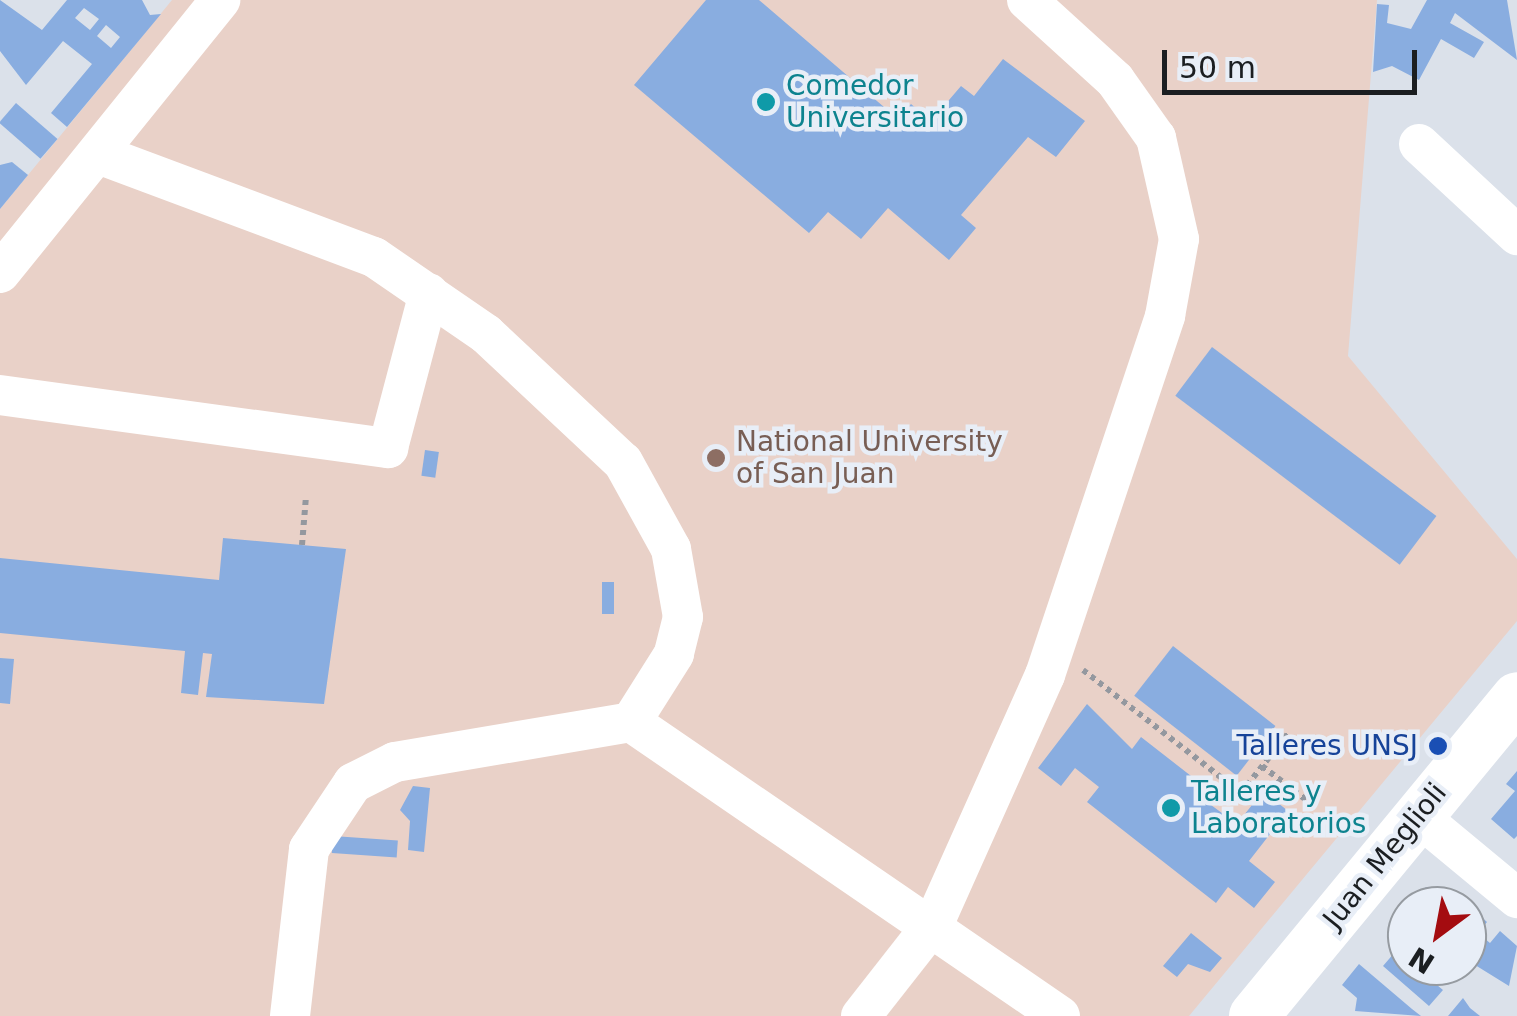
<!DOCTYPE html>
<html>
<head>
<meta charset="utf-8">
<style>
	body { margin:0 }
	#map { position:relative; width:1517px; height:1016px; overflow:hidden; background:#dbe1ea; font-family:"DejaVu Sans",sans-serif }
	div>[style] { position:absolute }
	.education>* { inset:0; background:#e9d1c8 }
	.building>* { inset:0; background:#89ade0; transform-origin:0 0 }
	.path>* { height:6px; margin-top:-3px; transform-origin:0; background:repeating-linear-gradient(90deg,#94989f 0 5px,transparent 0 10px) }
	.minor>* { height:40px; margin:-20px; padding:0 20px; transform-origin:20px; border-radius:20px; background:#fff }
	.major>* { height:50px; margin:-25px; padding:0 25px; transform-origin:25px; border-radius:25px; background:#fff }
	.dots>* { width:28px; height:28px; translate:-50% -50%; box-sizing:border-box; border:5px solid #e8eef7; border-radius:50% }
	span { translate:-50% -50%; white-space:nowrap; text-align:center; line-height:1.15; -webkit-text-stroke:9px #e8eef7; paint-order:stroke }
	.culture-label { font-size:28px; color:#0d838f }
	.left { translate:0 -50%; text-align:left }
	.education-label { font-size:28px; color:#785e54 }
	.transit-label { font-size:28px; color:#164399 }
	.right { translate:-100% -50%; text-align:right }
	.street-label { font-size:28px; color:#1b1e21 }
	.north { position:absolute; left:1387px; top:886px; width:100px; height:100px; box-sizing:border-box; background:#e8eef7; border:2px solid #969ba1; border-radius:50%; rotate:212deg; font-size:28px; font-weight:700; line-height:40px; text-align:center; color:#1b1e21 }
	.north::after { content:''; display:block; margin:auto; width:35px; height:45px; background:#a40c10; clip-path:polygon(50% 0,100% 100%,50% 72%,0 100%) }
	.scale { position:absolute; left:1162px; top:50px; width:255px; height:45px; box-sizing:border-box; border:5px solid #1b1e21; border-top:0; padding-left:12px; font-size:30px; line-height:35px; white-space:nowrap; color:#1b1e21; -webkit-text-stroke:8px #e8eef7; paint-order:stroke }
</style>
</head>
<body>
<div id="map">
	<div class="education">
		<div style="clip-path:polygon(172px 0,1377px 0,1348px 356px,1517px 559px,1517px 621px,1189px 1016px,0 1016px,0 209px)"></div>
	</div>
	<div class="building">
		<div style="clip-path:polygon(evenodd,0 0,42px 30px,67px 0,142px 0,150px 15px,161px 14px,67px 127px,51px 113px,92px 64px,63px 41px,26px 85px,0 51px,0 0,84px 8px,99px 19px,90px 30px,75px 18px,84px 8px,0 0,106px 25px,120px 37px,111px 48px,97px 36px,106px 25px)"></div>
		<div style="clip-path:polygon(706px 0,759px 0,898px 119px,911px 104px,931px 121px,961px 86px,974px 96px,1003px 59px,1085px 121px,1056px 157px,1028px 137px,961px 215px,976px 228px,949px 260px,888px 208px,861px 239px,828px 212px,809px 233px,634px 85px)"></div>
		<div style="clip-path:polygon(1427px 0,1507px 0,1517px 60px,1455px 13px,1450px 23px,1484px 42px,1474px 58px,1441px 39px,1419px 80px,1392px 66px,1373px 72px,1377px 4px,1389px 5px,1387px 23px,1411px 29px)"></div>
		<div style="left:16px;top:103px;width:55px;height:26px;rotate:41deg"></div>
		<div style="clip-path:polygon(12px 162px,28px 175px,0 209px,0 165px)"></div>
		<div style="left:1212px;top:347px;width:281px;height:61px;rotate:37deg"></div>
		<div style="left:425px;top:450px;width:14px;height:26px;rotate:8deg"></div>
		<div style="clip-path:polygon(223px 538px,346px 549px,324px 704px,206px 697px,212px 654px,203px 653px,198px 695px,181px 693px,185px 651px,0 633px,0 558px,219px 580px)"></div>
		<div style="left:602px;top:582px;width:12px;height:32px"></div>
		<div style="left:1173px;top:646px;width:130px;height:63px;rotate:38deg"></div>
		<div style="clip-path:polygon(0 658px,14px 659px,10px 704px,0 703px)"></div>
		<div style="clip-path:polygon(1087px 704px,1132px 749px,1141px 737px,1218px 797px,1211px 805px,1237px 824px,1263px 791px,1288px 811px,1249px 861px,1275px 882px,1254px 908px,1228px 887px,1216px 903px,1087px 802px,1099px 787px,1075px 768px,1061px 786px,1038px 768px)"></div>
		<div style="clip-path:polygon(1517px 771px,1517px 836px,1514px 839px,1491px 819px,1515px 791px,1506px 784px)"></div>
		<div style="clip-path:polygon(413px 786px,430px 788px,424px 852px,408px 850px,410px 821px,400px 810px)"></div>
		<div style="left:333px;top:836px;width:65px;height:17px;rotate:4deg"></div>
		<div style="clip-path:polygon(1426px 887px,1448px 906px,1410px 906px)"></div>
		<div style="clip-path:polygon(1467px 904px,1487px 922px,1478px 933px,1490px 943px,1500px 931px,1517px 946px,1509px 986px,1467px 960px)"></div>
		<div style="clip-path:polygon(1401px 906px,1407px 912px,1407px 932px,1391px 918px)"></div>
		<div style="clip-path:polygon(1191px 933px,1222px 958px,1210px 972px,1188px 964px,1177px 977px,1163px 966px)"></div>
		<div style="clip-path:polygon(1407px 938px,1407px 966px,1432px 966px,1425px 975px,1443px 990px,1429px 1006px,1383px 966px)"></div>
		<div style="clip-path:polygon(1359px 964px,1412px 1009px,1421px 1016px,1355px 1011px,1357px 998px,1342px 985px)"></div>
		<div style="clip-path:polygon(1463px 998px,1470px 1008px,1480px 1016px,1448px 1016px)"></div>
	</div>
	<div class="path">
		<div style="left:302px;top:545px;width:49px;rotate:-85.3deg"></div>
		<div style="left:1083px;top:670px;width:200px;rotate:37.9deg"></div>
		<div style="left:1241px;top:793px;width:79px;rotate:-51.7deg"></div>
		<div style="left:1262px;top:766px;width:61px;rotate:37.6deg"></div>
	</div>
	<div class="minor">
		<div style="left:1419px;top:144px;width:134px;rotate:42.9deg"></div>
		<div style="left:101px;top:155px;width:291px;rotate:20.5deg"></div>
		<div style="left:374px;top:257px;width:136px;rotate:34.5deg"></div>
		<div style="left:486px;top:334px;width:187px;rotate:43.1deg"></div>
		<div style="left:623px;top:462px;width:99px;rotate:61.1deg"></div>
		<div style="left:671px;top:549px;width:69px;rotate:80deg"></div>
		<div style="left:683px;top:617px;width:38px;rotate:104deg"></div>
		<div style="left:674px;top:654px;width:80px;rotate:122.3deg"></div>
		<div style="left:0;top:273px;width:351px;rotate:-51.1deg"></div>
		<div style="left:0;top:395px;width:392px;rotate:7.8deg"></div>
		<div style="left:388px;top:448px;width:160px;rotate:-75.2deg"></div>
		<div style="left:1418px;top:816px;width:129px;rotate:39.6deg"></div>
		<div style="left:290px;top:1016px;width:168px;rotate:-83.5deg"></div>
		<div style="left:309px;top:849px;width:79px;rotate:-56.3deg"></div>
		<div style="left:353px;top:783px;width:47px;rotate:-26.6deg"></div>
		<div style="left:395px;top:762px;width:239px;rotate:-9.6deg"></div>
		<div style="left:631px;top:722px;width:520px;rotate:34.42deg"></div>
		<div style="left:861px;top:1016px;width:118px;rotate:-51.9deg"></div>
		<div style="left:934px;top:923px;width:272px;rotate:-65.9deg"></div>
		<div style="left:1045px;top:675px;width:379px;rotate:-71.5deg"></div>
		<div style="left:1165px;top:316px;width:78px;rotate:-79.7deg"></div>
		<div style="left:1179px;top:239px;width:104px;rotate:-102.8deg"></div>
		<div style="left:1156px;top:138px;width:71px;rotate:-125.3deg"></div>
		<div style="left:1115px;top:80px;width:119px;rotate:-137.7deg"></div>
	</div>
	<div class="major">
		<div style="left:1254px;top:1016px;width:413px;rotate:-50.5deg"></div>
	</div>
	<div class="dots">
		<div style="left:766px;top:102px;background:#0f9aa8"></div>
		<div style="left:716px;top:458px;background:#8d6e63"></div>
		<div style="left:1438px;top:746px;background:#1a4fb4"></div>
		<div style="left:1171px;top:808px;background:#0f9aa8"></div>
	</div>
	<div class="culture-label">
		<span class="left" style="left:786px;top:102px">Comedor<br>Universitario</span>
		<span class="left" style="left:1191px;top:808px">Talleres y<br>Laboratorios</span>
	</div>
	<div class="education-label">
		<span class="left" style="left:736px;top:458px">National University<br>of San Juan</span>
	</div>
	<div class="transit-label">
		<span class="right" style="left:1418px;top:746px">Talleres UNSJ</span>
	</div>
	<div class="street-label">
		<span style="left:1385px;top:856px;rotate:-51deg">Juan Meglioli</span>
	</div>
	<div class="north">N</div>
	<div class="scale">50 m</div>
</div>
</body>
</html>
